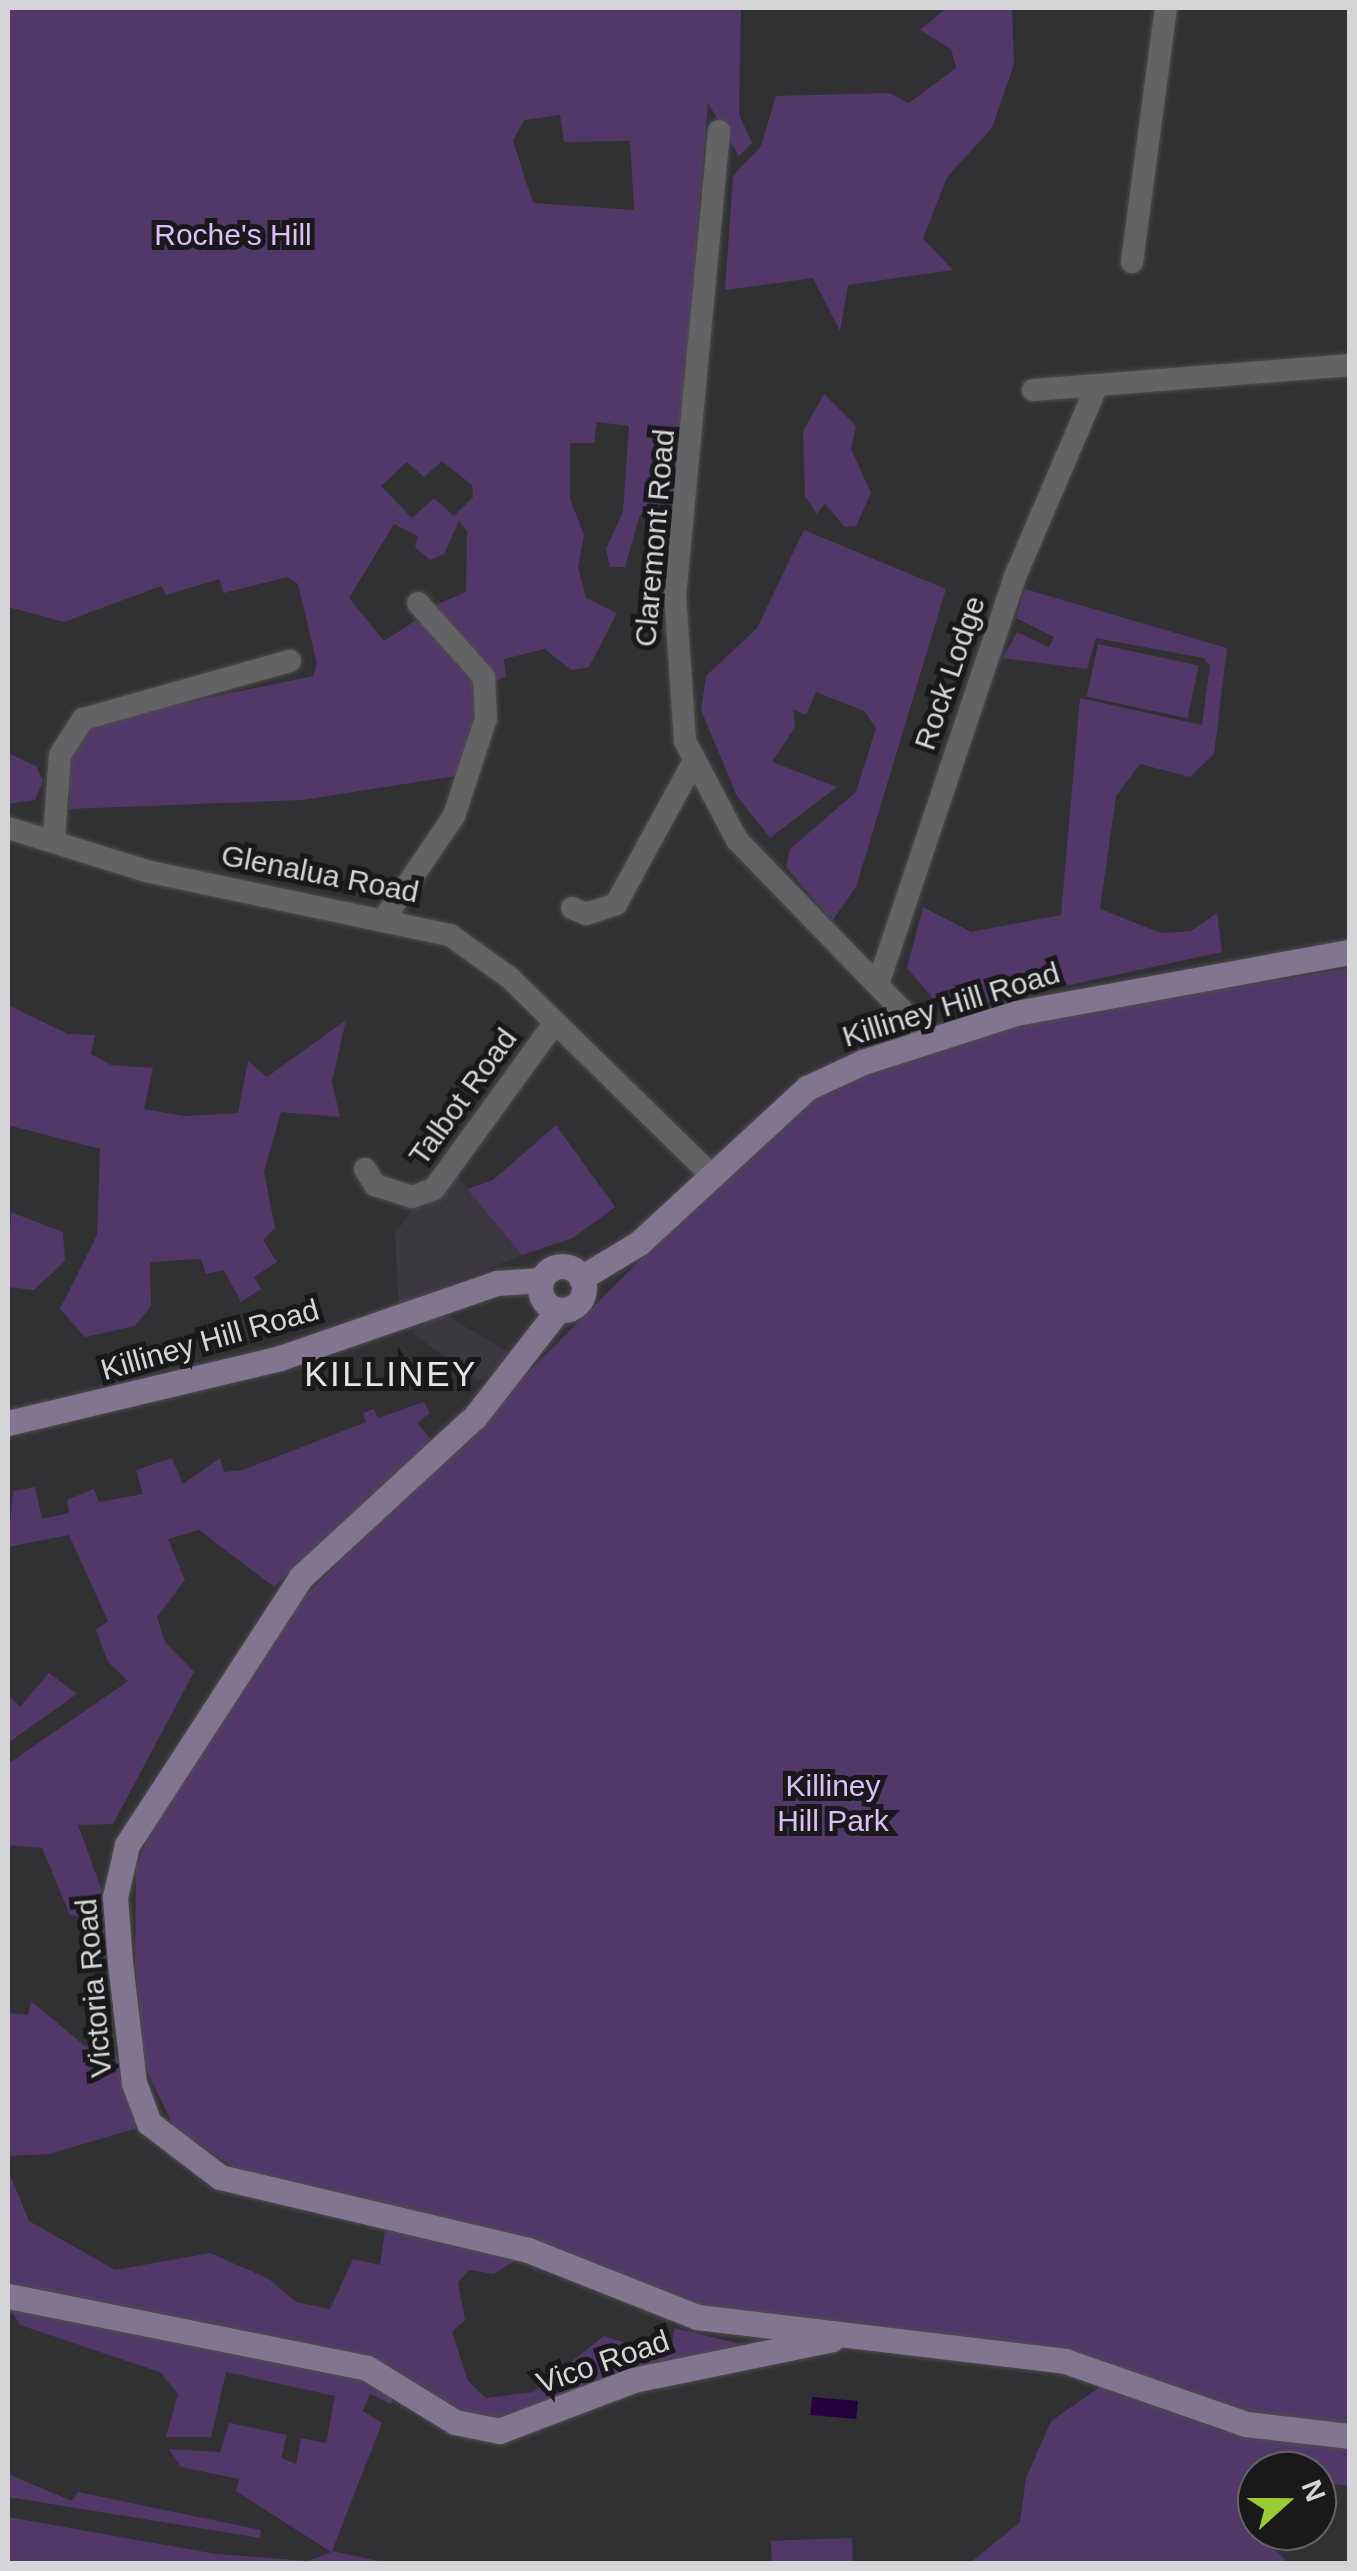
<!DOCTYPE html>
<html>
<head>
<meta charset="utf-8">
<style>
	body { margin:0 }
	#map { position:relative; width:1357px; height:2571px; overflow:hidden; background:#313033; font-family:Arial,sans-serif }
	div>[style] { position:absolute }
	.built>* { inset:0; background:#3c3840 }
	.green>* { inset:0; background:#513869; transform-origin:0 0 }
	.water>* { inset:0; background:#26003e; transform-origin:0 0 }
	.roads { filter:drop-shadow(0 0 2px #4e4d4f) drop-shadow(0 0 2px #4e4d4f) }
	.street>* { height:22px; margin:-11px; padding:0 11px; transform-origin:11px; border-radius:11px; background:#636265 }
	.secondary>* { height:25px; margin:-12.5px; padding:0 12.5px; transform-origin:12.5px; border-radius:12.5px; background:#827590 }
	.secondary>.ring { margin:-12.5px; padding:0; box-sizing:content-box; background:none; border:25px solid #827590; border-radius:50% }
	span { translate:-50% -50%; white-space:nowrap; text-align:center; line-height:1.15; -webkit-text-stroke:10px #19181a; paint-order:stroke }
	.park-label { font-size:30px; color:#dbbff8 }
	.street-label { font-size:30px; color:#d5d4d6 }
	.quarter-label { font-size:35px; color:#e5e3e7; letter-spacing:2.5px }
	.frame { position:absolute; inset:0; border:10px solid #d5d4d6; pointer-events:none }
	.north { position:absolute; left:1237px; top:2451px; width:100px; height:100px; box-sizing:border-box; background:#19181a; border:2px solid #646365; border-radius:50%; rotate:69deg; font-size:28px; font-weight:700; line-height:40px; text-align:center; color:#d5d4d6 }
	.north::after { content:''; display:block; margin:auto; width:35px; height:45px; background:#99cb36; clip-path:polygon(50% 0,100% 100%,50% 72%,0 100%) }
</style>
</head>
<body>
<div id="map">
	<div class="built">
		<div style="clip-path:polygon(456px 1175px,522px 1255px,399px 1305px,395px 1234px,416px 1204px,423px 1209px)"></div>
		<div style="clip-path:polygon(439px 1311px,515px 1356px,479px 1381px,412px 1333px)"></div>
	</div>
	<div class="green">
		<div style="clip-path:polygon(evenodd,8px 8px,741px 8px,739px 114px,752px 143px,739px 156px,708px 103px,675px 500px,640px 515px,625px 567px,610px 567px,606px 549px,623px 512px,629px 426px,597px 422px,594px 443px,570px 443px,570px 499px,584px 535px,578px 567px,586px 598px,617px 613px,589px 667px,571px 670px,545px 649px,504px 659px,506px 677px,491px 682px,436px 605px,466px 592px,467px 531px,459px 521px,444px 554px,430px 560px,415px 547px,418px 536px,394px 524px,349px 598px,384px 641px,421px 617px,482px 689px,462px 775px,302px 800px,69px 809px,71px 745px,101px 720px,313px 676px,317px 664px,298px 584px,287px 577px,224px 593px,219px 579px,166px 595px,161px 586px,64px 622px,8px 607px,8px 8px,560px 115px,564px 142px,630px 141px,634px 210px,533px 203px,513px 141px,524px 120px,560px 115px,8px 8px,442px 461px,472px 485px,473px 497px,454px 516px,434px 498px,412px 518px,381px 486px,407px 462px,424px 477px,442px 461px)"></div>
		<div style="clip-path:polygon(947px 8px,1012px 8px,1014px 64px,992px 128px,947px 177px,923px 239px,953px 270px,848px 285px,840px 331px,813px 278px,725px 290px,733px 176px,761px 146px,776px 96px,889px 93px,909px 103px,956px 68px,951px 49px,920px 30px)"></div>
		<div style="clip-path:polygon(824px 394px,856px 426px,851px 449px,871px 493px,856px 526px,845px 527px,825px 504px,817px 514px,805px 496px,803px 431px)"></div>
		<div style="clip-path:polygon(673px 514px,673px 545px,643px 568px,652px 520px)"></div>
		<div style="clip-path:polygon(804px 530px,946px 589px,856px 887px,832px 921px,786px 867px,790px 849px,856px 792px,876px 728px,864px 711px,816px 692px,806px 715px,793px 709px,795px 727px,772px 762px,837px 787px,770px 838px,737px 796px,701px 710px,706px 676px,757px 628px)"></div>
		<div style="clip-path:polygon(1025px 589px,1227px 648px,1214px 754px,1190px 777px,1140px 764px,1116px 796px,1100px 909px,1161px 933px,1191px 931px,1217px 913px,1222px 952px,945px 1012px,907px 968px,923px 907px,971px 932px,1061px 915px,1080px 698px,1202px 725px,1210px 665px,1203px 658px,1096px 638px,1087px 669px,1003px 658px,1017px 632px,1049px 647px,1054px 637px,1016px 618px)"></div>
		<div style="left:1098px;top:644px;width:103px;height:54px;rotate:12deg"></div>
		<div style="clip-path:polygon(8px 753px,36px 766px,43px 781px,35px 800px,8px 804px)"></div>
		<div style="clip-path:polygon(1349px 968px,1349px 2426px,1249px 2416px,1069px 2350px,707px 2307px,616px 2279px,568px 2252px,297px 2188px,232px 2166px,175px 2129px,145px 2067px,135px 1962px,136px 1867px,153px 1826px,290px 1611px,724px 1176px,827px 1087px,1006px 1025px)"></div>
		<div style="clip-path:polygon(8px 1005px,68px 1034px,95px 1035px,91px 1054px,111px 1065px,153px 1068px,144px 1109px,184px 1116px,238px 1113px,248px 1061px,267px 1077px,346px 1020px,332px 1082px,340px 1117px,281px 1112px,264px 1172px,275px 1228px,263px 1240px,277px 1262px,254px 1277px,261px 1289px,241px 1302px,224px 1270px,206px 1274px,201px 1259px,150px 1262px,151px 1306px,135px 1326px,85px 1337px,60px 1309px,97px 1235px,100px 1149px,8px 1125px)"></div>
		<div style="clip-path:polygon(556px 1125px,615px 1207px,573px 1238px,522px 1255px,467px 1189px,493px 1180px)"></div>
		<div style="clip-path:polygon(11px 1212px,63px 1232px,65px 1261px,34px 1290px,8px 1287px)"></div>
		<div style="clip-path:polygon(424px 1402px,430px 1413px,417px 1423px,433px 1442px,274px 1587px,199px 1530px,168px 1539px,185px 1580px,157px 1617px,165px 1642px,194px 1672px,113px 1824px,78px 1825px,102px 1891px,86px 1917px,70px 1915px,42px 1848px,8px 1845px,8px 1764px,128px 1681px,108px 1662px,96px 1630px,108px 1621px,69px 1535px,8px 1547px,13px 1491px,35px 1487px,42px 1519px,69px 1513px,67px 1500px,94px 1489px,99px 1502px,143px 1494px,136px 1470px,172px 1458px,183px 1484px,220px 1458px,224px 1472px,243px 1470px,366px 1422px,363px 1413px,374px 1409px,378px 1418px)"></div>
		<div style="clip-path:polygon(49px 1673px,77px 1694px,8px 1743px,8px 1695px,20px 1707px)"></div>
		<div style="clip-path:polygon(31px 2001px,85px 2046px,99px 2039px,113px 2047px,141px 2127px,49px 2154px,8px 2156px,8px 2013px,28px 2015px)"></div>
		<div style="clip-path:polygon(8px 2170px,29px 2221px,115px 2270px,210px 2253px,269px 2279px,296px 2302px,330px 2309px,353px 2259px,380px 2265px,385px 2230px,516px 2260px,494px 2274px,469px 2270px,458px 2282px,465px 2320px,452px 2332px,468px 2381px,486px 2398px,533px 2392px,604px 2336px,661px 2354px,671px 2352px,674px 2328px,741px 2344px,518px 2422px,461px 2414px,361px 2358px,8px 2285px)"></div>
		<div style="clip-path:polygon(8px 2306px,245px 2344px,397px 2388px,391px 2404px,370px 2394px,363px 2411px,382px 2423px,332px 2551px,388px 2563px,8px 2563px,8px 2517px,216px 2554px,308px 2561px,331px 2552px,236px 2491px,239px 2479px,181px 2467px,169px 2449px,220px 2452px,229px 2423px,287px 2435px,281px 2458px,296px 2464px,301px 2438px,326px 2443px,335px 2396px,226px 2372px,211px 2437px,166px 2437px,178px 2394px,160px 2372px,20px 2325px)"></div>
		<div style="clip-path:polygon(1100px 2387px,1220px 2430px,1349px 2450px,1349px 2486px,1317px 2482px,1317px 2471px,1257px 2471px,1257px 2531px,1288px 2563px,969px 2564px,1020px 2522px,1026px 2478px,1051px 2421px)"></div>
		<div style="clip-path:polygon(8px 2474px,72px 2501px,78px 2492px,261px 2530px,260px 2538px,8px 2497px)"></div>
		<div style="left:852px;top:2538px;width:25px;height:81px;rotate:88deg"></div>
	</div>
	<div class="water">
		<div style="left:812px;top:2397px;width:46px;height:18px;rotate:5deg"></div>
	</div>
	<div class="roads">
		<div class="street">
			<div style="left:719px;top:131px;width:465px;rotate:95.4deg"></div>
			<div style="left:675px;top:594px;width:147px;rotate:86.1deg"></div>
			<div style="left:685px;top:741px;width:112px;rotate:62.3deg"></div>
			<div style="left:737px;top:840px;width:277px;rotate:45.9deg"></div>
			<div style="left:1132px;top:262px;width:256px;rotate:-82.4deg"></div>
			<div style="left:1033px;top:390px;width:318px;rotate:-4.5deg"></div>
			<div style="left:8px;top:828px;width:145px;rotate:17.3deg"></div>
			<div style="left:146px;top:871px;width:311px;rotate:11.9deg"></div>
			<div style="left:450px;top:935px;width:74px;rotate:35.6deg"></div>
			<div style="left:510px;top:978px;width:283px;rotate:44.4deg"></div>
			<div style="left:54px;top:838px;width:83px;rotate:-85.9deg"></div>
			<div style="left:60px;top:755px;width:43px;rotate:-57.4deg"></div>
			<div style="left:83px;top:719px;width:215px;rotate:-15.7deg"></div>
			<div style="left:572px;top:908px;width:15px;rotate:23deg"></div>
			<div style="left:586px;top:914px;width:32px;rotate:-18deg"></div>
			<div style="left:616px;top:904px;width:163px;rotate:-61.4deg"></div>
			<div style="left:386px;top:916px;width:121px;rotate:-55.8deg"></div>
			<div style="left:454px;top:816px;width:103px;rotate:-71.9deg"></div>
			<div style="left:486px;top:718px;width:41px;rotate:-92.8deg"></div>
			<div style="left:484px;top:677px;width:99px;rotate:-131.7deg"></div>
			<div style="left:879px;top:981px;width:424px;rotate:-71.4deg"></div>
			<div style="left:1014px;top:579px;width:206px;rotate:-66.8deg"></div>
			<div style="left:365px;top:1169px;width:19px;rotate:58deg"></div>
			<div style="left:375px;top:1185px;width:39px;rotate:18deg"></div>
			<div style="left:412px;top:1197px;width:23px;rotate:-20deg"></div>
			<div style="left:434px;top:1189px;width:204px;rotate:-54deg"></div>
		</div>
		<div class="secondary">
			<div class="ring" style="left:540px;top:1266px;width:19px;height:19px"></div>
			<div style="left:581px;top:1278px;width:68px;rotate:-31.1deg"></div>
			<div style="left:639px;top:1243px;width:229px;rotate:-42.7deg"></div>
			<div style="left:807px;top:1088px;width:62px;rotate:-24.9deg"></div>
			<div style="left:863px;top:1062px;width:161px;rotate:-17.8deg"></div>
			<div style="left:1016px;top:1013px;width:340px;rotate:-10.4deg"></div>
			<div style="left:474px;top:1418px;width:137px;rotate:-52.1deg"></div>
			<div style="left:469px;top:1422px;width:229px;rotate:137.3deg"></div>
			<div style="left:301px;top:1577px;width:320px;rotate:123deg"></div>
			<div style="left:127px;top:1845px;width:53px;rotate:103deg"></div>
			<div style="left:115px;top:1897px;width:65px;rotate:85.6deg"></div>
			<div style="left:120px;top:1962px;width:122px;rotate:83.4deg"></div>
			<div style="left:134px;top:2083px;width:43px;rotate:69.4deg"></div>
			<div style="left:149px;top:2123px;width:89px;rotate:37.3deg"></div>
			<div style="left:220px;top:2177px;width:317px;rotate:13.3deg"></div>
			<div style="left:528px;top:2250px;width:182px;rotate:21.6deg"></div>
			<div style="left:697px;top:2317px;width:371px;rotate:6.8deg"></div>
			<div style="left:1065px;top:2361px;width:192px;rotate:19.2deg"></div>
			<div style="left:1246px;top:2424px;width:105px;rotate:6.6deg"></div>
			<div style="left:8px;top:1423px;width:280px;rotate:-13.4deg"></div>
			<div style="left:280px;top:1358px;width:230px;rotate:-19.1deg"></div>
			<div style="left:497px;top:1283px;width:44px;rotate:-3.9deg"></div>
			<div style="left:8px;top:2296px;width:366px;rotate:11.3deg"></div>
			<div style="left:367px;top:2368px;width:103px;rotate:31.5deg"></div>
			<div style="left:455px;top:2422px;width:45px;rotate:11.6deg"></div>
			<div style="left:499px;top:2431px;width:143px;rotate:-20.8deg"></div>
			<div style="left:633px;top:2380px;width:203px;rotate:-11.6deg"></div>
		</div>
	</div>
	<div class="park-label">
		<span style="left:233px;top:235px">Roche's Hill</span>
		<span style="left:833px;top:1803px">Killiney<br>Hill Park</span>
	</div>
	<div class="street-label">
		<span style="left:655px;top:538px;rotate:-85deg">Claremont Road</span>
		<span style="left:950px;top:673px;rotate:-71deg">Rock Lodge</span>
		<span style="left:320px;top:874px;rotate:11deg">Glenalua Road</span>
		<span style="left:951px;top:1005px;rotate:-17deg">Killiney Hill Road</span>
		<span style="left:463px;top:1097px;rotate:-54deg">Talbot Road</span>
		<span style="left:210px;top:1340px;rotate:-16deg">Killiney Hill Road</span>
		<span style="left:94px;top:1988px;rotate:-95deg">Victoria Road</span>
		<span style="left:603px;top:2362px;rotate:-19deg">Vico Road</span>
	</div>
	<div class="quarter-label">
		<span style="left:391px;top:1374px">KILLINEY</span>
	</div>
	<div class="frame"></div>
	<div class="north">N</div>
</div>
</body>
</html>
